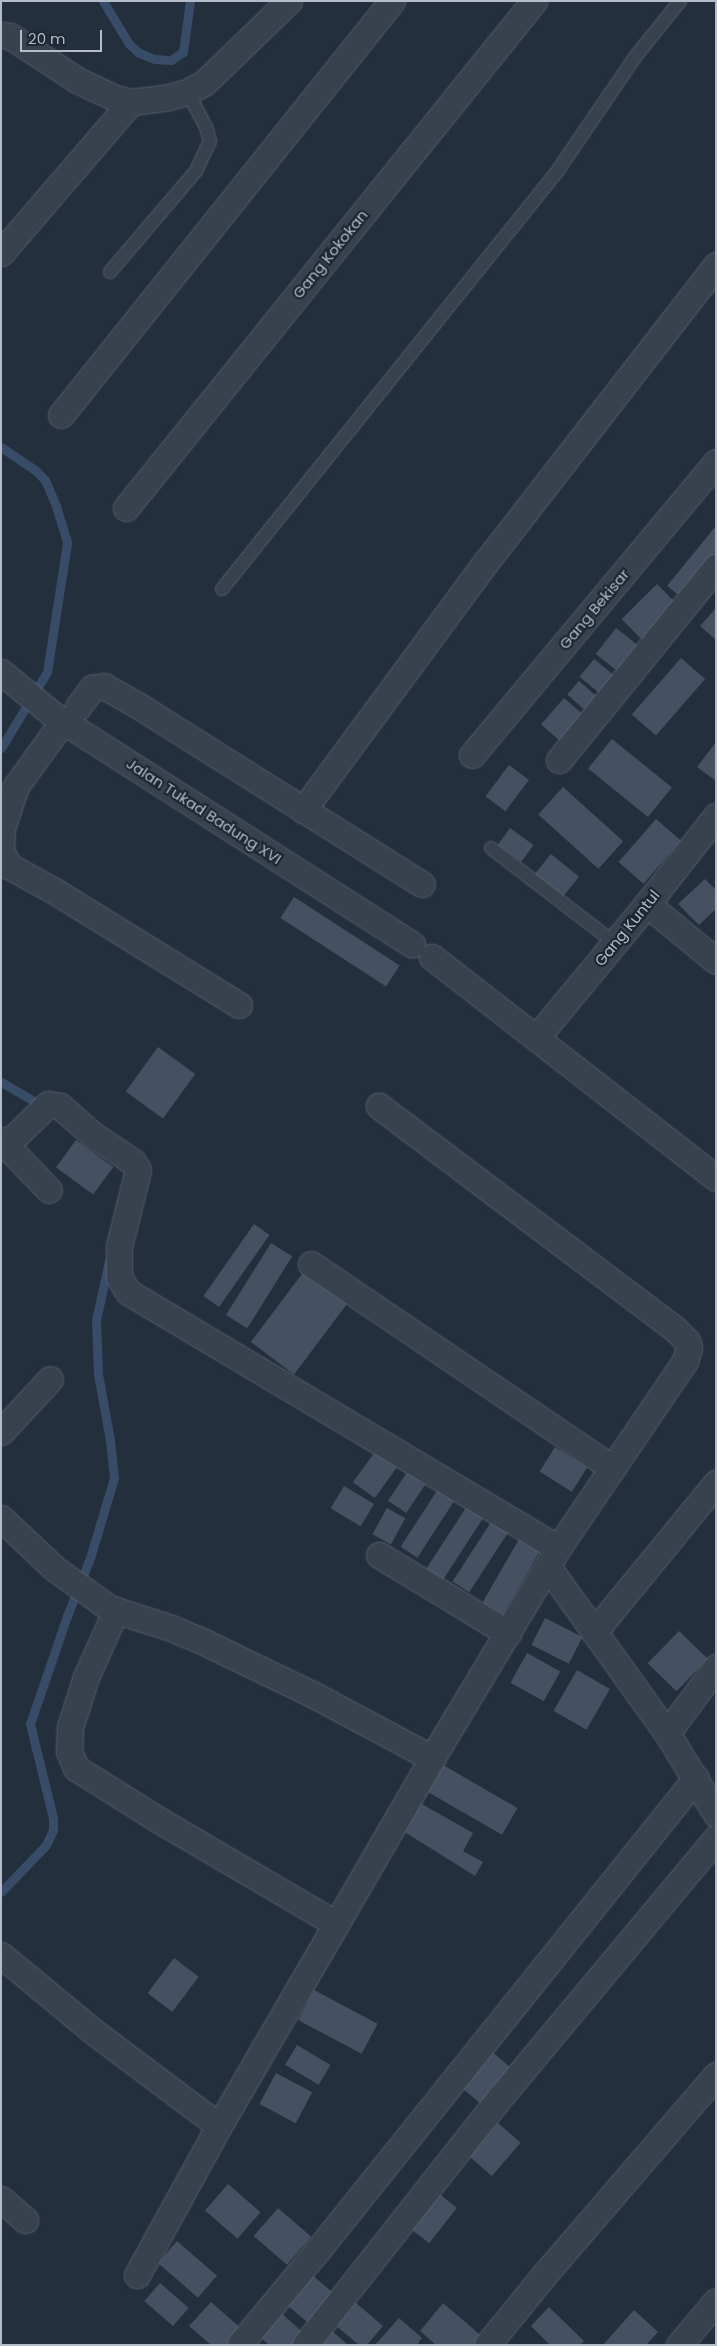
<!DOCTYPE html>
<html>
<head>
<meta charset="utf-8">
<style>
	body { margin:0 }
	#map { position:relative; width:717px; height:2346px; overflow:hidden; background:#242f3e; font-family:Poppins,sans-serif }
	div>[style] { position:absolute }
	.stream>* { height:9px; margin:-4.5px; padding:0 4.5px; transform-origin:4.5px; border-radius:4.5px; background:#394c67 }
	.building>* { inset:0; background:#455162; transform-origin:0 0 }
	.roads { filter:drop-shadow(0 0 1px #565f6c) drop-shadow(0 0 1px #565f6c) }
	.lane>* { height:12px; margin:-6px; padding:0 6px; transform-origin:6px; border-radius:6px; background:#38414e }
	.street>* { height:25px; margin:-12.5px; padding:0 12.5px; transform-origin:12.5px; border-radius:12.5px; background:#38414e }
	span { translate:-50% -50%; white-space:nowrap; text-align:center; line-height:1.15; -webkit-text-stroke:4.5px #1d2633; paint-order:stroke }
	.street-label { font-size:15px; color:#b4bcc9 }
	.frame { position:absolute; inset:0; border:2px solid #b4bcc9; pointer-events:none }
	.scale { position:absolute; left:20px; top:30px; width:82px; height:22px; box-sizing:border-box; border:2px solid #b4bcc9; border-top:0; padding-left:6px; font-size:15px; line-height:18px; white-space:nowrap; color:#b4bcc9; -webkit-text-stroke:4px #1d2633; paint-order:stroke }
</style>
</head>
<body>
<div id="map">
	<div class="stream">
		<div style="left:103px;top:1px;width:50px;rotate:58.8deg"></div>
		<div style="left:129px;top:44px;width:13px;rotate:42deg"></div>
		<div style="left:139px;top:53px;width:17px;rotate:21deg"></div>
		<div style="left:155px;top:59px;width:16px;rotate:4deg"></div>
		<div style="left:171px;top:60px;width:14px;rotate:-34deg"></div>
		<div style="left:183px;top:52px;width:51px;rotate:-82.2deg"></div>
		<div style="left:1px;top:447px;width:41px;rotate:34.1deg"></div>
		<div style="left:35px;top:470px;width:14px;rotate:45deg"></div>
		<div style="left:45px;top:480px;width:28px;rotate:67deg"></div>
		<div style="left:56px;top:506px;width:39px;rotate:73deg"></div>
		<div style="left:67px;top:543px;width:131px;rotate:98.8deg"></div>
		<div style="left:47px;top:672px;width:89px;rotate:121.2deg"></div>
		<div style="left:1px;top:1082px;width:48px;rotate:30.3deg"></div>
		<div style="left:1px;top:1892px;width:65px;rotate:-46.2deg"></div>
		<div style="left:46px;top:1845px;width:17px;rotate:-65deg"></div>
		<div style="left:53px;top:1830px;width:12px;rotate:-90deg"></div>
		<div style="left:53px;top:1818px;width:97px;rotate:-103.7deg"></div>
		<div style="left:30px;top:1724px;width:114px;rotate:-71.1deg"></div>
		<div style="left:67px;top:1616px;width:62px;rotate:-68.4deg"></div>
		<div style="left:90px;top:1558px;width:84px;rotate:-73.3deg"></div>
		<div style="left:114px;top:1478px;width:38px;rotate:-96deg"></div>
		<div style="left:110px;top:1440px;width:67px;rotate:-100.3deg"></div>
		<div style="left:98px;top:1374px;width:54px;rotate:-92.1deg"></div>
		<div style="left:96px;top:1320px;width:60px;rotate:-77.6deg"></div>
	</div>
	<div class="building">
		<div style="clip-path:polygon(715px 527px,716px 561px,685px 600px,667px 586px)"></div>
		<div style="left:657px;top:584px;width:31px;height:50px;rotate:45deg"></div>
		<div style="clip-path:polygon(716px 608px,716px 640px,700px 626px)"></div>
		<div style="left:616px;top:628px;width:34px;height:33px;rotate:38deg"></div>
		<div style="left:681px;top:658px;width:32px;height:75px;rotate:41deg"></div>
		<div style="left:594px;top:659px;width:33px;height:23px;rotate:39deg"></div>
		<div style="left:579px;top:681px;width:30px;height:18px;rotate:41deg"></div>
		<div style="left:564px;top:698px;width:32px;height:35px;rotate:41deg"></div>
		<div style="left:612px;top:739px;width:77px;height:38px;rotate:39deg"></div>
		<div style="clip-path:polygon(716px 742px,716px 781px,697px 767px)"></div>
		<div style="left:509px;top:765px;width:25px;height:39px;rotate:37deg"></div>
		<div style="left:563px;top:787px;width:81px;height:37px;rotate:42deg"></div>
		<div style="left:656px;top:819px;width:33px;height:57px;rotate:41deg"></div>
		<div style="left:510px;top:828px;width:29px;height:21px;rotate:36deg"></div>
		<div style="left:551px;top:854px;width:36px;height:28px;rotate:39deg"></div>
		<div style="clip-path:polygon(705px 879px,716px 890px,716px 909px,699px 925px,678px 904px)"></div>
		<div style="left:294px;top:897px;width:126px;height:25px;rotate:33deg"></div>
		<div style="left:158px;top:1047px;width:46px;height:55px;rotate:36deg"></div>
		<div style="left:76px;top:1140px;width:46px;height:34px;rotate:36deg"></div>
		<div style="left:254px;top:1224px;width:19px;height:88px;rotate:35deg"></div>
		<div style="left:271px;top:1243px;width:25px;height:85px;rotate:32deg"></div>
		<div style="left:305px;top:1270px;width:54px;height:90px;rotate:37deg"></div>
		<div style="left:555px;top:1447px;width:38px;height:29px;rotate:32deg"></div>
		<div style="left:377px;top:1449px;width:27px;height:41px;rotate:36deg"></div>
		<div style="left:412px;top:1465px;width:22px;height:43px;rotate:34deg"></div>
		<div style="left:442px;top:1483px;width:20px;height:76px;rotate:33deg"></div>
		<div style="left:344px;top:1486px;width:35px;height:26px;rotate:31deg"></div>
		<div style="left:471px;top:1500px;width:20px;height:85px;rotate:33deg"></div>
		<div style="left:387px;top:1508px;width:21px;height:30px;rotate:29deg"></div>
		<div style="left:495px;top:1516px;width:20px;height:78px;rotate:33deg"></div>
		<div style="left:522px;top:1534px;width:24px;height:79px;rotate:30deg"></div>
		<div style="left:545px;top:1618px;width:42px;height:30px;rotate:27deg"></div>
		<div style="left:679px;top:1631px;width:40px;height:45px;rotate:44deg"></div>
		<div style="left:527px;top:1653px;width:38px;height:34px;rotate:29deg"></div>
		<div style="left:577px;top:1670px;width:38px;height:47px;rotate:30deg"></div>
		<div style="left:443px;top:1765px;width:86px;height:31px;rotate:30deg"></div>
		<div style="clip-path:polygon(420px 1803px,473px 1833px,463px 1851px,483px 1862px,475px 1876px,403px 1831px)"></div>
		<div style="left:174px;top:1958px;width:31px;height:44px;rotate:37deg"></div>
		<div style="left:314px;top:1990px;width:72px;height:34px;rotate:28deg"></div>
		<div style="left:297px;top:2045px;width:39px;height:23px;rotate:31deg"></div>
		<div style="left:491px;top:2051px;width:26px;height:47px;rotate:40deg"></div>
		<div style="left:276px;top:2073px;width:41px;height:35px;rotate:28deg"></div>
		<div style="left:498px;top:2123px;width:30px;height:44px;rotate:41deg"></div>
		<div style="left:228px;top:2184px;width:43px;height:35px;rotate:41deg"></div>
		<div style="left:438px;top:2193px;width:24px;height:45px;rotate:38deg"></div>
		<div style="left:278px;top:2208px;width:44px;height:37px;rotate:41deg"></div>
		<div style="left:177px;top:2241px;width:53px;height:29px;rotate:41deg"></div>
		<div style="left:312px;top:2275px;width:34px;height:39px;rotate:40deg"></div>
		<div style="left:160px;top:2283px;width:38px;height:24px;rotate:41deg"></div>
		<div style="clip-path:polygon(211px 2302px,243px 2330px,230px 2345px,211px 2345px,189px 2326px)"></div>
		<div style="clip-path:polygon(355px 2302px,383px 2326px,367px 2345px,359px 2345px,335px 2325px)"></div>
		<div style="clip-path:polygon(443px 2303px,485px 2339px,480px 2345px,436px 2345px,420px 2331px)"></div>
		<div style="clip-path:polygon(549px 2307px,584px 2341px,580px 2345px,550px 2345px,531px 2326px)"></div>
		<div style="clip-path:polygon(634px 2310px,658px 2332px,646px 2345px,603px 2345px)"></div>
		<div style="clip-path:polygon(280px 2312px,307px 2336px,299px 2345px,269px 2345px,259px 2336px)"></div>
		<div style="clip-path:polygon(399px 2318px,422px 2338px,417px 2345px,375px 2345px)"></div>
		<div style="clip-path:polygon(332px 2331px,348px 2345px,319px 2345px)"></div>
	</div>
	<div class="roads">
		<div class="lane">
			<div style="left:110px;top:272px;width:133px;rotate:-49.6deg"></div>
			<div style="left:196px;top:171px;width:33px;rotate:-65deg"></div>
			<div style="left:210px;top:141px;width:15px;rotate:-106deg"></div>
			<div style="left:206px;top:127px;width:40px;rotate:-118deg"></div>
			<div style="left:222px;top:589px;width:533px;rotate:-51.24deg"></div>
			<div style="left:556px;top:173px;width:140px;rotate:-55.7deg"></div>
			<div style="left:635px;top:57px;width:72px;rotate:-51.2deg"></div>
			<div style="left:491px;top:848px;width:156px;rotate:37.5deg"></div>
		</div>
		<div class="street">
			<div style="left:1px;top:35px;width:9px;rotate:6deg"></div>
			<div style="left:10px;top:36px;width:80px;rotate:33.3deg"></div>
			<div style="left:77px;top:80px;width:42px;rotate:25.3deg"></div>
			<div style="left:115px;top:98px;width:16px;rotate:14deg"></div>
			<div style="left:131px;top:102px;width:34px;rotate:-7deg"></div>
			<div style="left:165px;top:98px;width:23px;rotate:-15deg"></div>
			<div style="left:187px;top:92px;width:19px;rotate:-28deg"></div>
			<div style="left:204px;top:83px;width:118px;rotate:-44deg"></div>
			<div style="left:1px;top:253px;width:199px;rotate:-49.3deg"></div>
			<div style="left:61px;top:415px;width:530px;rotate:-51.36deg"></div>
			<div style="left:126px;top:508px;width:651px;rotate:-51.18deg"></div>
			<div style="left:1px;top:672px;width:70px;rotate:39.2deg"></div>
			<div style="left:55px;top:716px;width:424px;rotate:32.6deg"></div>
			<div style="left:78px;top:707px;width:24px;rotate:-54deg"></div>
			<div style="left:92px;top:688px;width:12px;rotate:-9deg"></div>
			<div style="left:104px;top:686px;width:40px;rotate:29.7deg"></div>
			<div style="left:139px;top:706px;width:334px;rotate:32.2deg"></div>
			<div style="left:472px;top:755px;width:381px;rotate:-50.2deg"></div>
			<div style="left:559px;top:760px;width:249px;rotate:-50.9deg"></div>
			<div style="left:303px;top:810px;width:308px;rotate:-53.6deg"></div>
			<div style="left:486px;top:562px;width:376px;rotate:-52.2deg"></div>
			<div style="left:1px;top:848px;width:20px;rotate:-87deg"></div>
			<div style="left:2px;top:828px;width:44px;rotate:-71.6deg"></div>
			<div style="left:16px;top:786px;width:80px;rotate:-54.1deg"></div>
			<div style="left:1px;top:851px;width:17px;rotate:62deg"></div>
			<div style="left:9px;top:866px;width:54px;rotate:29deg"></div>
			<div style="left:56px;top:892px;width:215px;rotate:31.7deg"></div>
			<div style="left:647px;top:904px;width:89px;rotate:39.6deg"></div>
			<div style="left:432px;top:957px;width:360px;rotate:37.9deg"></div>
			<div style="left:536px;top:1038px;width:174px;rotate:-50.4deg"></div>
			<div style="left:647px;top:904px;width:112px;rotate:-51.9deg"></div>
			<div style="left:1px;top:1140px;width:69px;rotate:46.2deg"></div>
			<div style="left:7px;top:1144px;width:57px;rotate:-44.3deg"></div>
			<div style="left:48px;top:1104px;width:12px;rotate:9deg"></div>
			<div style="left:60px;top:1106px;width:43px;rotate:41.2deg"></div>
			<div style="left:92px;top:1134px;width:50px;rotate:34.3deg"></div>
			<div style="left:133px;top:1162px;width:9px;rotate:58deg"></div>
			<div style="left:138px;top:1170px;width:78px;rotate:104deg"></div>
			<div style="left:119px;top:1246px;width:31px;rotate:90deg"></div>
			<div style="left:119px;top:1277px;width:17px;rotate:59deg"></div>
			<div style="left:128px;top:1292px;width:500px;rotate:30.77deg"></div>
			<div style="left:311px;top:1264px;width:364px;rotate:34.1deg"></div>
			<div style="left:1px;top:1432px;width:72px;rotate:-47.2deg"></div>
			<div style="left:1px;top:1518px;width:73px;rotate:43.3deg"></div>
			<div style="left:54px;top:1568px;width:68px;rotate:36deg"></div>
			<div style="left:109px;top:1608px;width:65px;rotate:17.9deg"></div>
			<div style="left:171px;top:1628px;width:38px;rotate:23deg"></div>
			<div style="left:206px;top:1643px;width:120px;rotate:25.7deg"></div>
			<div style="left:314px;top:1695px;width:134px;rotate:28.1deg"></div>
			<div style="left:379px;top:1555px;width:151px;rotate:31.2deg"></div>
			<div style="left:548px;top:1567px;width:204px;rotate:54.4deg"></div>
			<div style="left:667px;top:1733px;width:95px;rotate:58.8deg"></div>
			<div style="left:116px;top:1610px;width:73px;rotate:114.1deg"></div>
			<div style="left:86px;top:1677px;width:52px;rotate:107.7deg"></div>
			<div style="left:70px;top:1727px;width:24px;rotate:92deg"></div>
			<div style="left:69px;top:1751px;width:18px;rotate:68deg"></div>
			<div style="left:76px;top:1768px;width:98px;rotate:32.1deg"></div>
			<div style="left:159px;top:1820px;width:205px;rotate:30.4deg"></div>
			<div style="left:594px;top:1632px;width:193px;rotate:-50.7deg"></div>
			<div style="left:667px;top:1733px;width:82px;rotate:-53.4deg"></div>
			<div style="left:1px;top:1955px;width:121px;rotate:39.6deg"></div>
			<div style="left:94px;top:2032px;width:156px;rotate:36.9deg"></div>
			<div style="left:1px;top:2199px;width:32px;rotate:41deg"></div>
			<div style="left:137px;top:2275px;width:170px;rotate:-61.2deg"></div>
			<div style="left:219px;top:2126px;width:425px;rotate:-59.9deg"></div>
			<div style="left:432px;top:1758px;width:245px;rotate:-59deg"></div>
			<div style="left:558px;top:1548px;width:226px;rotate:-55.8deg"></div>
			<div style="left:685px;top:1361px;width:14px;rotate:-73deg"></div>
			<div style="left:689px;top:1348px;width:7px;rotate:-106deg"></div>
			<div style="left:687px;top:1341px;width:17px;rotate:-135deg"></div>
			<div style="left:675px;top:1329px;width:371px;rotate:-143deg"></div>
			<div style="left:240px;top:2344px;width:121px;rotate:-50.4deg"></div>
			<div style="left:317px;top:2251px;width:606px;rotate:-51.3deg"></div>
			<div style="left:305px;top:2345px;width:318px;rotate:-51.8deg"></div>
			<div style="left:502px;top:2095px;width:334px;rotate:-50.2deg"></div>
			<div style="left:487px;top:2345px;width:90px;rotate:-50.8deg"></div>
			<div style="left:544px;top:2275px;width:264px;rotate:-49.3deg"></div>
			<div style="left:679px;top:2345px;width:57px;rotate:-49.9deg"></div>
		</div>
	</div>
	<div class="street-label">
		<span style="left:330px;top:254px;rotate:-51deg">Gang Kokokan</span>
		<span style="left:594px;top:609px;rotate:-50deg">Gang Bekisar</span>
		<span style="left:204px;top:811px;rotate:33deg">Jalan Tukad Badung XVI</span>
		<span style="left:627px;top:928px;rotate:-51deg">Gang Kuntul</span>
	</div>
	<div class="frame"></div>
	<div class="scale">20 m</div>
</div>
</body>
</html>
